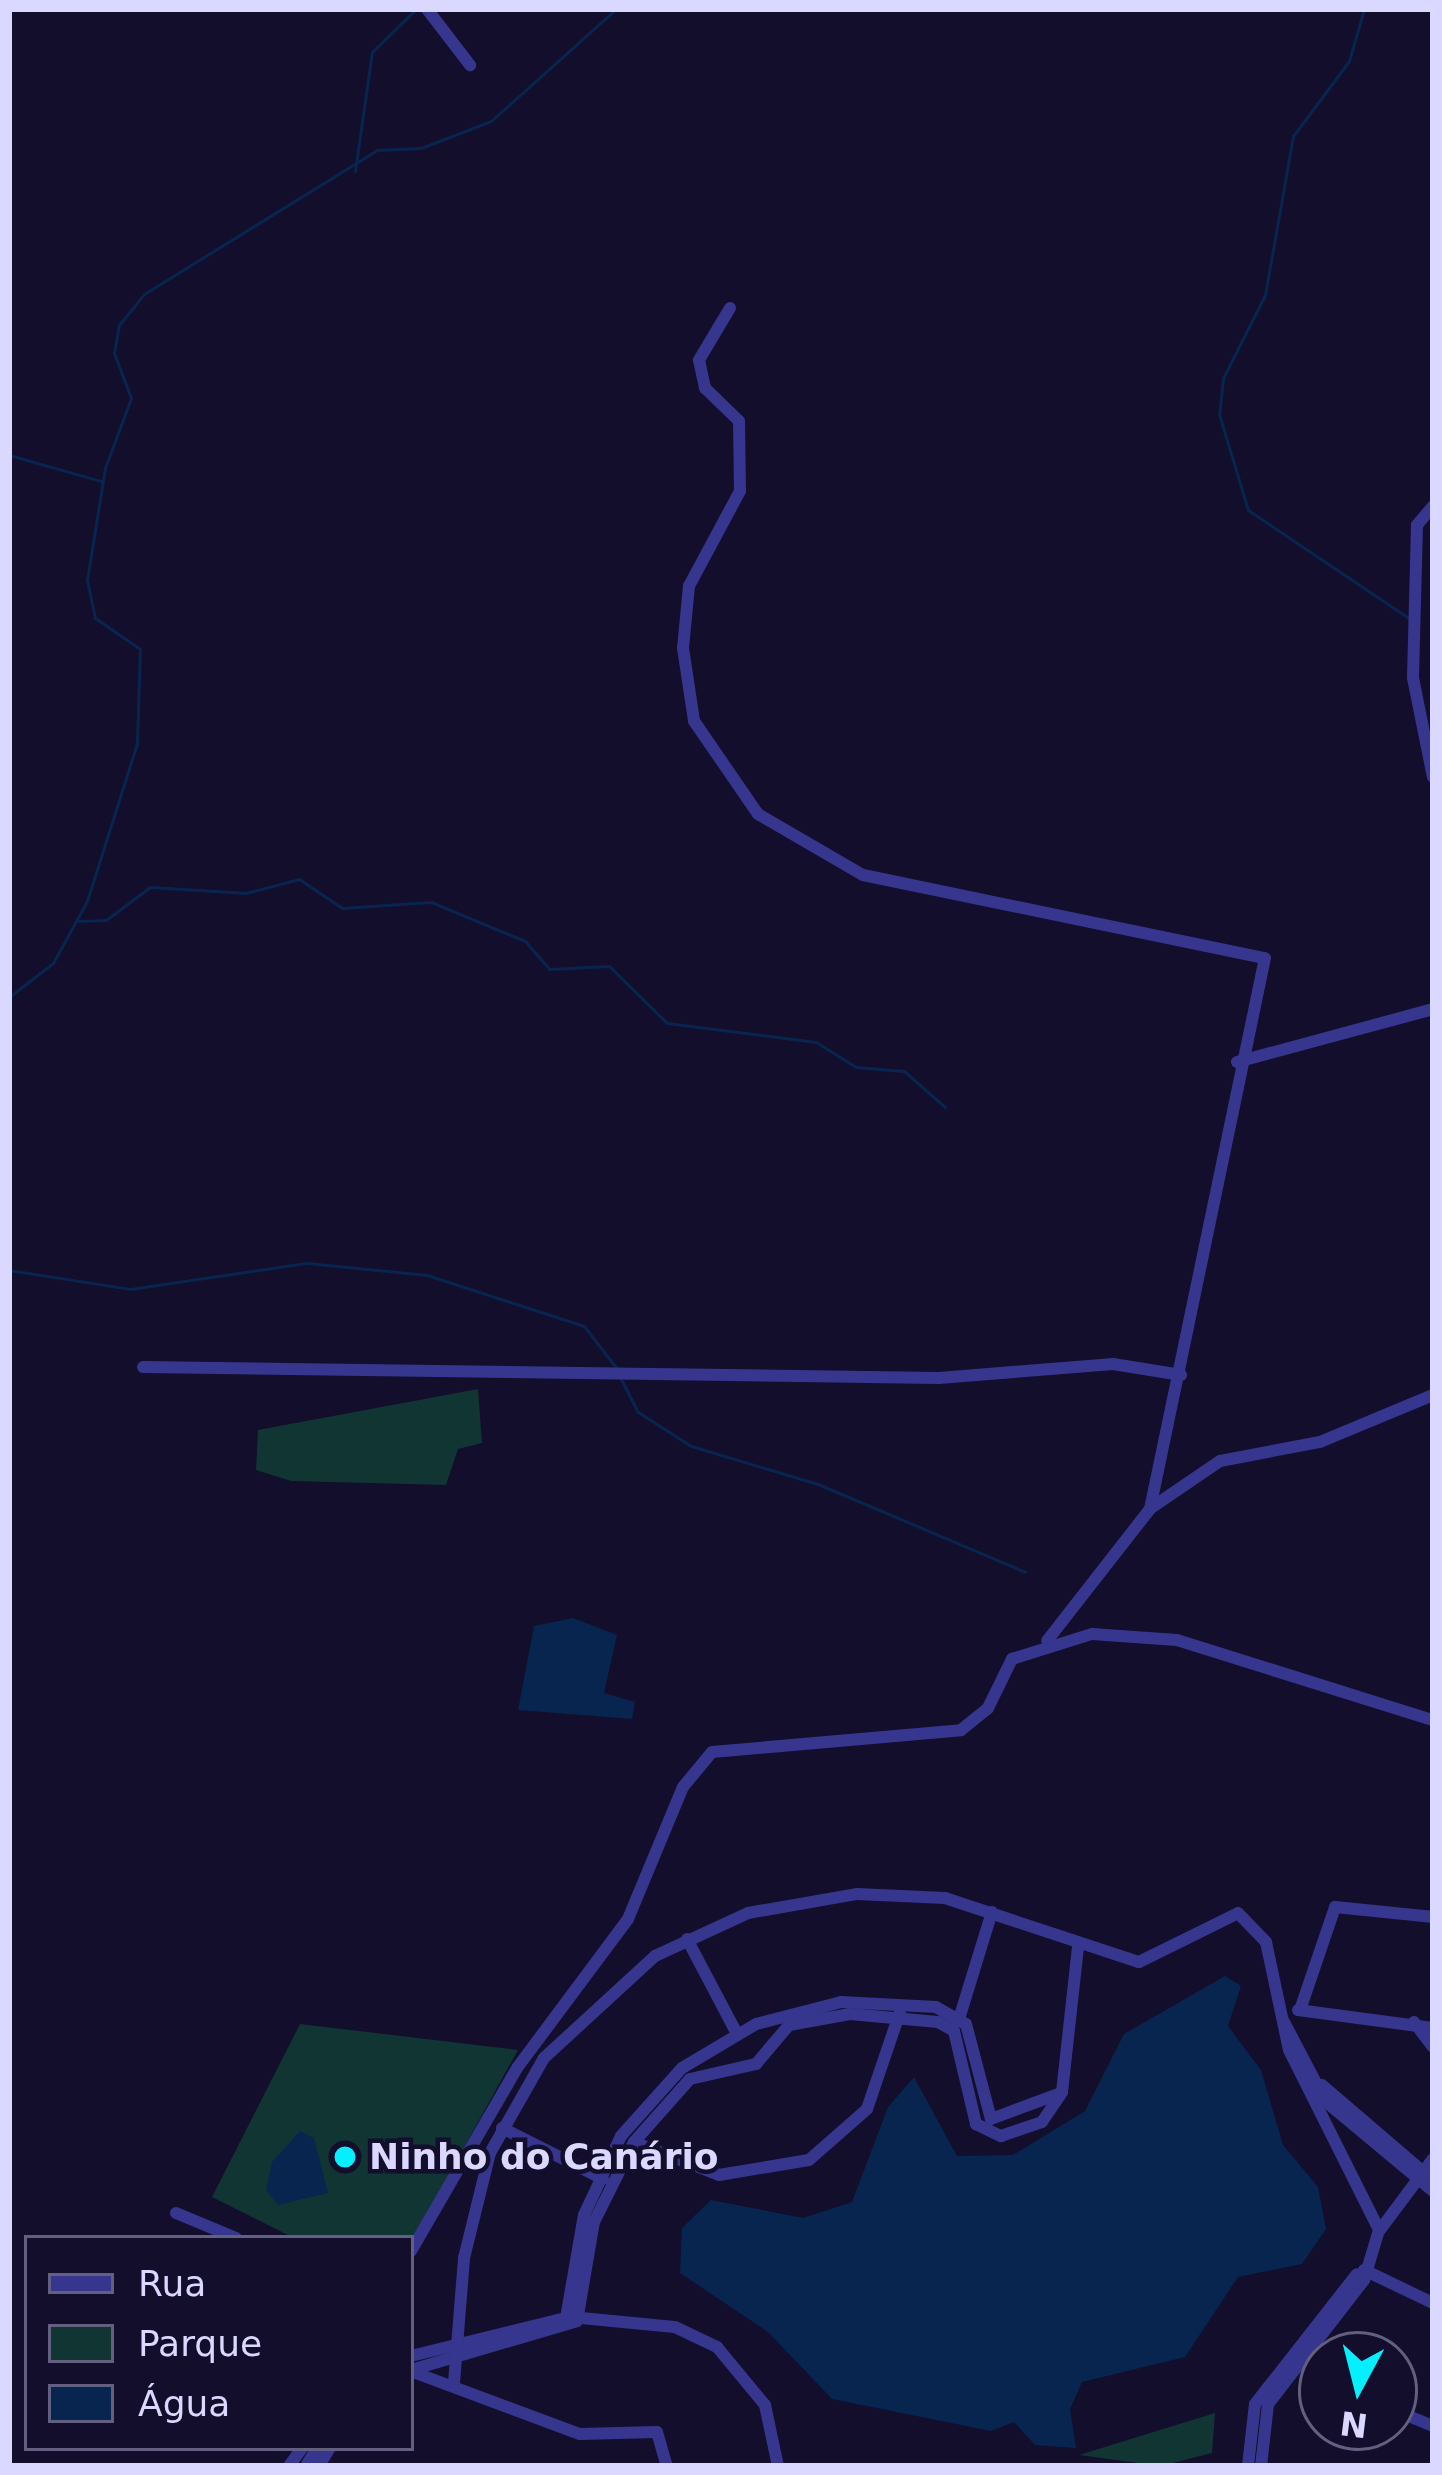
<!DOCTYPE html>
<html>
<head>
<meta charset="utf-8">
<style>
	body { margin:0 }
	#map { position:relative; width:1442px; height:2475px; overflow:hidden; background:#120e2b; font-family:"DejaVu Sans",sans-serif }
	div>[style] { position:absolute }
	.green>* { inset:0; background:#113533 }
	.water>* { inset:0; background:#082550 }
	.stream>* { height:3px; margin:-1.5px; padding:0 1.5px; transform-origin:1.5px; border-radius:1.5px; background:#082550 }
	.street>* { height:12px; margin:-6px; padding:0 6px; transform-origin:6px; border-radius:6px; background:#36368e }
	.dots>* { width:33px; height:33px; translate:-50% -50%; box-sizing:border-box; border:6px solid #120e2b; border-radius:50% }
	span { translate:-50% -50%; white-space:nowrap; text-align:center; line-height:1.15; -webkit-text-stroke:9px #120e2b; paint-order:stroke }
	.poi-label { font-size:36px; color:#dbd8ff; font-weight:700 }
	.left { translate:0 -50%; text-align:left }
	.frame { position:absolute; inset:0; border:12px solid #dbd8ff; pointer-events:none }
	.legend { position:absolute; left:24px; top:2235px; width:390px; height:216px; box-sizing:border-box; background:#120e2b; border:3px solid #625f80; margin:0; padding:15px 21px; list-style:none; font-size:36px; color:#dbd8ff }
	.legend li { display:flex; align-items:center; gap:24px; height:60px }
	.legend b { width:60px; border:3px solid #625f80 }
	.north { position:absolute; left:1298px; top:2331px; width:120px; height:120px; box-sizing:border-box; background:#120e2b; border:3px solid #625f80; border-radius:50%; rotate:187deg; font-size:33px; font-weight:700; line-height:48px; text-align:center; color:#dbd8ff }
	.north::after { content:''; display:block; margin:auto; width:42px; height:54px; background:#04f0ff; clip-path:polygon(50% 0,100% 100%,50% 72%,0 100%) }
</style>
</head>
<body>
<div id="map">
	<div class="green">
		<div style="clip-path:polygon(478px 1389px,482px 1443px,458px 1449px,446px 1485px,291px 1481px,256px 1470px,258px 1430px)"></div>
		<div style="clip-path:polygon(300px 2024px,518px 2050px,411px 2243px,294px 2238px,212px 2197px)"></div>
		<div style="clip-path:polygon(1215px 2413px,1212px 2453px,1161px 2466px,1079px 2455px)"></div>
	</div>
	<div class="water">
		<div style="clip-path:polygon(573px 1618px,617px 1635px,604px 1693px,635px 1702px,632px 1719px,518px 1710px,534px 1626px)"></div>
		<div style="clip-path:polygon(1225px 1976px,1241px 1986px,1228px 2026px,1261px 2070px,1283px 2145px,1318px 2187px,1326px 2229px,1302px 2264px,1238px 2277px,1185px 2357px,1082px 2382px,1070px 2409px,1076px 2448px,1035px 2445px,1014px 2422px,991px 2431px,832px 2399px,768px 2332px,680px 2273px,682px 2228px,711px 2200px,803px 2218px,852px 2202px,888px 2107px,914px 2077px,957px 2156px,1013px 2155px,1085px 2111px,1124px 2034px)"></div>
		<div style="clip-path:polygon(300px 2131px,314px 2138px,328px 2193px,278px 2205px,266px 2190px,272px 2162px)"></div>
	</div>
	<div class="stream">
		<div style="left:1364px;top:9px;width:54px;rotate:106.1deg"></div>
		<div style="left:1349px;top:61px;width:94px;rotate:126.7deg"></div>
		<div style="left:1293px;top:136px;width:161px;rotate:100deg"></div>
		<div style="left:1265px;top:295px;width:93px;rotate:116.8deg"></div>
		<div style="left:1223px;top:378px;width:36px;rotate:96deg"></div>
		<div style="left:1219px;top:414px;width:100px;rotate:73.2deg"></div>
		<div style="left:1248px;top:510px;width:194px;rotate:33.9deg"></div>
		<div style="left:355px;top:171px;width:120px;rotate:-81.9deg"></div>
		<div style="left:372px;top:52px;width:62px;rotate:-44.3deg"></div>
		<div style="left:9px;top:455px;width:96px;rotate:15.8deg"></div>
		<div style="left:78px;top:921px;width:28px;rotate:-2deg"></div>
		<div style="left:106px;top:920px;width:55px;rotate:-36.9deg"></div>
		<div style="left:150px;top:887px;width:96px;rotate:3.6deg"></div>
		<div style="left:246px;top:893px;width:55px;rotate:-14.8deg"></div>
		<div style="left:299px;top:879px;width:52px;rotate:34deg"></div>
		<div style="left:342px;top:908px;width:89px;rotate:-3.9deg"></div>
		<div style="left:431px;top:902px;width:102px;rotate:22.5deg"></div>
		<div style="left:525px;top:941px;width:37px;rotate:49deg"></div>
		<div style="left:549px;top:969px;width:60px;rotate:-2.9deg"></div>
		<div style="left:609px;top:966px;width:81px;rotate:44.5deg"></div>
		<div style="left:667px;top:1023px;width:150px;rotate:7.3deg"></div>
		<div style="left:816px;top:1042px;width:47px;rotate:32deg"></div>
		<div style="left:856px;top:1067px;width:48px;rotate:4.8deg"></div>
		<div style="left:904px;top:1071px;width:55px;rotate:41.3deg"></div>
		<div style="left:9px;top:997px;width:56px;rotate:-37.7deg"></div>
		<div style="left:53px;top:963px;width:71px;rotate:-61.3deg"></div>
		<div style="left:87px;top:901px;width:166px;rotate:-72.4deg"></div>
		<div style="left:137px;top:743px;width:94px;rotate:-88.2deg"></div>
		<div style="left:140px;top:649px;width:55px;rotate:-145.4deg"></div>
		<div style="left:95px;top:618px;width:39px;rotate:-102deg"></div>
		<div style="left:87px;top:580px;width:113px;rotate:-80.9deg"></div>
		<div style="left:105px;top:468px;width:75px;rotate:-69.6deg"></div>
		<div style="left:131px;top:398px;width:48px;rotate:-110.7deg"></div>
		<div style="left:114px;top:353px;width:28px;rotate:-80deg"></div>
		<div style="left:119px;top:325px;width:40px;rotate:-51deg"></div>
		<div style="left:144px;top:294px;width:274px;rotate:-31.7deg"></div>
		<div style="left:377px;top:150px;width:44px;rotate:-2.6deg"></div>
		<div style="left:421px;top:148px;width:75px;rotate:-21.1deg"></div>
		<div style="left:491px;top:121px;width:168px;rotate:-41.9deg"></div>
		<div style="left:9px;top:1270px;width:122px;rotate:8.9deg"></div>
		<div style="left:130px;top:1289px;width:179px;rotate:-8.4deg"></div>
		<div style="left:307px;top:1263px;width:121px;rotate:5.7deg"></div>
		<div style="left:427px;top:1275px;width:165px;rotate:18deg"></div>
		<div style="left:584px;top:1326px;width:56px;rotate:52.3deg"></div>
		<div style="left:621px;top:1379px;width:37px;rotate:63deg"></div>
		<div style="left:638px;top:1412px;width:63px;rotate:32.7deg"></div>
		<div style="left:691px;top:1446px;width:133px;rotate:16.7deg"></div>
		<div style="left:818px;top:1484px;width:225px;rotate:23deg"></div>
	</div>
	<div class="street">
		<div style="left:427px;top:9px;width:71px;rotate:52.5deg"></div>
		<div style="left:730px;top:308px;width:61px;rotate:120.8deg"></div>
		<div style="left:699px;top:360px;width:29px;rotate:78deg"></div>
		<div style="left:705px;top:388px;width:47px;rotate:44.1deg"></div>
		<div style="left:739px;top:421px;width:70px;rotate:89.2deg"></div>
		<div style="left:740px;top:491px;width:108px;rotate:118.2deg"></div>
		<div style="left:689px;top:586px;width:62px;rotate:95.5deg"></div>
		<div style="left:683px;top:648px;width:74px;rotate:81.4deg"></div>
		<div style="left:694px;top:721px;width:113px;rotate:55.5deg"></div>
		<div style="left:758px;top:814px;width:121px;rotate:30.2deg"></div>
		<div style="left:863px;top:875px;width:410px;rotate:11.7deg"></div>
		<div style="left:1265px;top:958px;width:563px;rotate:101.79deg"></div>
		<div style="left:1150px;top:1509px;width:167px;rotate:128deg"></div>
		<div style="left:1433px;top:506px;width:25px;rotate:130deg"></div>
		<div style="left:1417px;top:525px;width:153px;rotate:91.5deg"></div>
		<div style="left:1413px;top:678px;width:101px;rotate:78.6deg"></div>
		<div style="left:1237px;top:1062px;width:203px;rotate:-15.1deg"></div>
		<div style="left:143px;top:1367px;width:796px;rotate:0.79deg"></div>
		<div style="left:939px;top:1378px;width:175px;rotate:-4.6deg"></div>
		<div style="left:1113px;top:1364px;width:69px;rotate:9.2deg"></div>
		<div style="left:1151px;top:1508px;width:83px;rotate:-34.3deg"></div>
		<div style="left:1220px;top:1461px;width:102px;rotate:-10.8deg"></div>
		<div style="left:1320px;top:1442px;width:122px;rotate:-22.6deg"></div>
		<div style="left:687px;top:1939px;width:107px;rotate:62.2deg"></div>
		<div style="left:1298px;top:2010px;width:136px;rotate:7.6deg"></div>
		<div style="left:1300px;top:2010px;width:109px;rotate:-71.2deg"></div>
		<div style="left:1335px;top:1907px;width:99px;rotate:5.8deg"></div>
		<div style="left:959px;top:2019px;width:112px;rotate:-72.9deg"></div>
		<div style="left:1283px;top:2020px;width:93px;rotate:62.3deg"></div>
		<div style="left:1326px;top:2102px;width:139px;rotate:39.8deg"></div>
		<div style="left:1414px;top:2022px;width:31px;rotate:53deg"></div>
		<div style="left:1322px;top:2085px;width:146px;rotate:40.6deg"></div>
		<div style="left:502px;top:2128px;width:113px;rotate:26.8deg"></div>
		<div style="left:634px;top:2142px;width:91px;rotate:21.2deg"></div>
		<div style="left:719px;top:2175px;width:91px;rotate:-9.5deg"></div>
		<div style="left:809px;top:2160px;width:77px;rotate:-41.3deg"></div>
		<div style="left:867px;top:2109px;width:102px;rotate:-71.2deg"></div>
		<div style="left:176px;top:2213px;width:65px;rotate:22.6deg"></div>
		<div style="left:1380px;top:2230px;width:89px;rotate:-53.3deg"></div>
		<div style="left:411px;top:2251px;width:211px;rotate:-59.9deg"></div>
		<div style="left:517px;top:2068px;width:186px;rotate:-53.3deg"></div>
		<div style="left:628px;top:1919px;width:143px;rotate:-67.4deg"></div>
		<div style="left:683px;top:1787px;width:45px;rotate:-50.4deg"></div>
		<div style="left:712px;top:1752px;width:250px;rotate:-5deg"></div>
		<div style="left:961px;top:1730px;width:35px;rotate:-39deg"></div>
		<div style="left:988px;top:1708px;width:55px;rotate:-63.9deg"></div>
		<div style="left:1012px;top:1659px;width:84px;rotate:-17.4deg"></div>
		<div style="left:1092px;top:1634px;width:85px;rotate:4deg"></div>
		<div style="left:1177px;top:1640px;width:268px;rotate:17.4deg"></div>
		<div style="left:1364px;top:2270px;width:76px;rotate:25.6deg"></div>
		<div style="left:571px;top:2317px;width:104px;rotate:5.5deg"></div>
		<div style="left:675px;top:2327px;width:47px;rotate:25.5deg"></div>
		<div style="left:717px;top:2347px;width:75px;rotate:50.4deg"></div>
		<div style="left:765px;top:2405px;width:62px;rotate:78deg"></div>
		<div style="left:411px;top:2356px;width:160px;rotate:-13.8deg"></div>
		<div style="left:566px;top:2318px;width:105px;rotate:-80.1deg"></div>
		<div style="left:584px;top:2215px;width:87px;rotate:-64.9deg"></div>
		<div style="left:621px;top:2136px;width:91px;rotate:-48.1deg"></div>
		<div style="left:682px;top:2068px;width:86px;rotate:-30.7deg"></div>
		<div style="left:756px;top:2024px;width:88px;rotate:-14.5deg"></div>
		<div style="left:841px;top:2002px;width:95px;rotate:3deg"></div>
		<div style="left:936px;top:2007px;width:34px;rotate:30deg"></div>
		<div style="left:966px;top:2024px;width:98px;rotate:75.3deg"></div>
		<div style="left:991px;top:2119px;width:75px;rotate:-20.4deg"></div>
		<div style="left:1293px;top:2359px;width:33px;rotate:29deg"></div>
		<div style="left:411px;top:2370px;width:173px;rotate:-16.4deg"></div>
		<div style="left:577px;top:2321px;width:100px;rotate:-80.3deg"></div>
		<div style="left:594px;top:2222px;width:89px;rotate:-63.4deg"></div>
		<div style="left:634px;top:2142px;width:84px;rotate:-48.4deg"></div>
		<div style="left:690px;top:2079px;width:68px;rotate:-12.8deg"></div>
		<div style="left:756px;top:2064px;width:51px;rotate:-49.8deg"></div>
		<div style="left:789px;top:2025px;width:62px;rotate:-10.2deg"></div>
		<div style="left:850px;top:2014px;width:88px;rotate:5.2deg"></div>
		<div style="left:938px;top:2022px;width:18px;rotate:29deg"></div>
		<div style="left:954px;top:2031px;width:96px;rotate:76.7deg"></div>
		<div style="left:976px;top:2124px;width:28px;rotate:26deg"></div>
		<div style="left:1001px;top:2136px;width:43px;rotate:-18.9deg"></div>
		<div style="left:1042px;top:2122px;width:36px;rotate:-56deg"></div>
		<div style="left:1062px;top:2092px;width:147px;rotate:-83.7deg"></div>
		<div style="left:413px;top:2372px;width:178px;rotate:20.4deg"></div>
		<div style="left:580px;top:2434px;width:77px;rotate:-1.5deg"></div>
		<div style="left:657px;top:2432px;width:35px;rotate:74deg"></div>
		<div style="left:454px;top:2383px;width:125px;rotate:-85.4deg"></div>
		<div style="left:464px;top:2258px;width:108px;rotate:-76.1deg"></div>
		<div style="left:490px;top:2153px;width:109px;rotate:-60.4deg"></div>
		<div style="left:544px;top:2058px;width:151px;rotate:-42.6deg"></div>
		<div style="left:655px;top:1956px;width:102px;rotate:-24.8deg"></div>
		<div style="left:748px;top:1913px;width:111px;rotate:-9.9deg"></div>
		<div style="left:857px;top:1894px;width:88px;rotate:2.6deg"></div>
		<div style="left:945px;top:1898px;width:204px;rotate:18.3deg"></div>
		<div style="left:1139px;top:1962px;width:110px;rotate:-26.3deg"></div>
		<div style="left:1238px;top:1913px;width:40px;rotate:46deg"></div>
		<div style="left:1266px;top:1942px;width:110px;rotate:78deg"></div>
		<div style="left:1289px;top:2050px;width:201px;rotate:63.4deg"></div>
		<div style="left:1379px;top:2230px;width:52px;rotate:106.7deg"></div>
		<div style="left:1364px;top:2280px;width:157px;rotate:127.7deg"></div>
		<div style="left:1268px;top:2404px;width:62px;rotate:96.4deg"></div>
		<div style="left:1394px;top:2410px;width:42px;rotate:22.3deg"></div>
		<div style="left:289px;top:2466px;width:22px;rotate:-54deg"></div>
		<div style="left:306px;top:2466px;width:21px;rotate:-59deg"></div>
		<div style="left:319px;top:2466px;width:21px;rotate:-59deg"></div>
		<div style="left:1248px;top:2466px;width:62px;rotate:-83.6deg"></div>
		<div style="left:1255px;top:2404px;width:165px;rotate:-51.9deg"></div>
	</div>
	<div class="dots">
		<div style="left:345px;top:2157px;background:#04f0ff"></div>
	</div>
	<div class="poi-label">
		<span class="left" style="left:369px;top:2157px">Ninho do Canário</span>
	</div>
	<div class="frame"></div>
	<ul class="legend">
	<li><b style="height:15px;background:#36368e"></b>Rua</li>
	<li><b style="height:33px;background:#113533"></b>Parque</li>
	<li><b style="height:33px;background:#082550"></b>Água</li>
	</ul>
	<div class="north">N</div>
</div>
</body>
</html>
